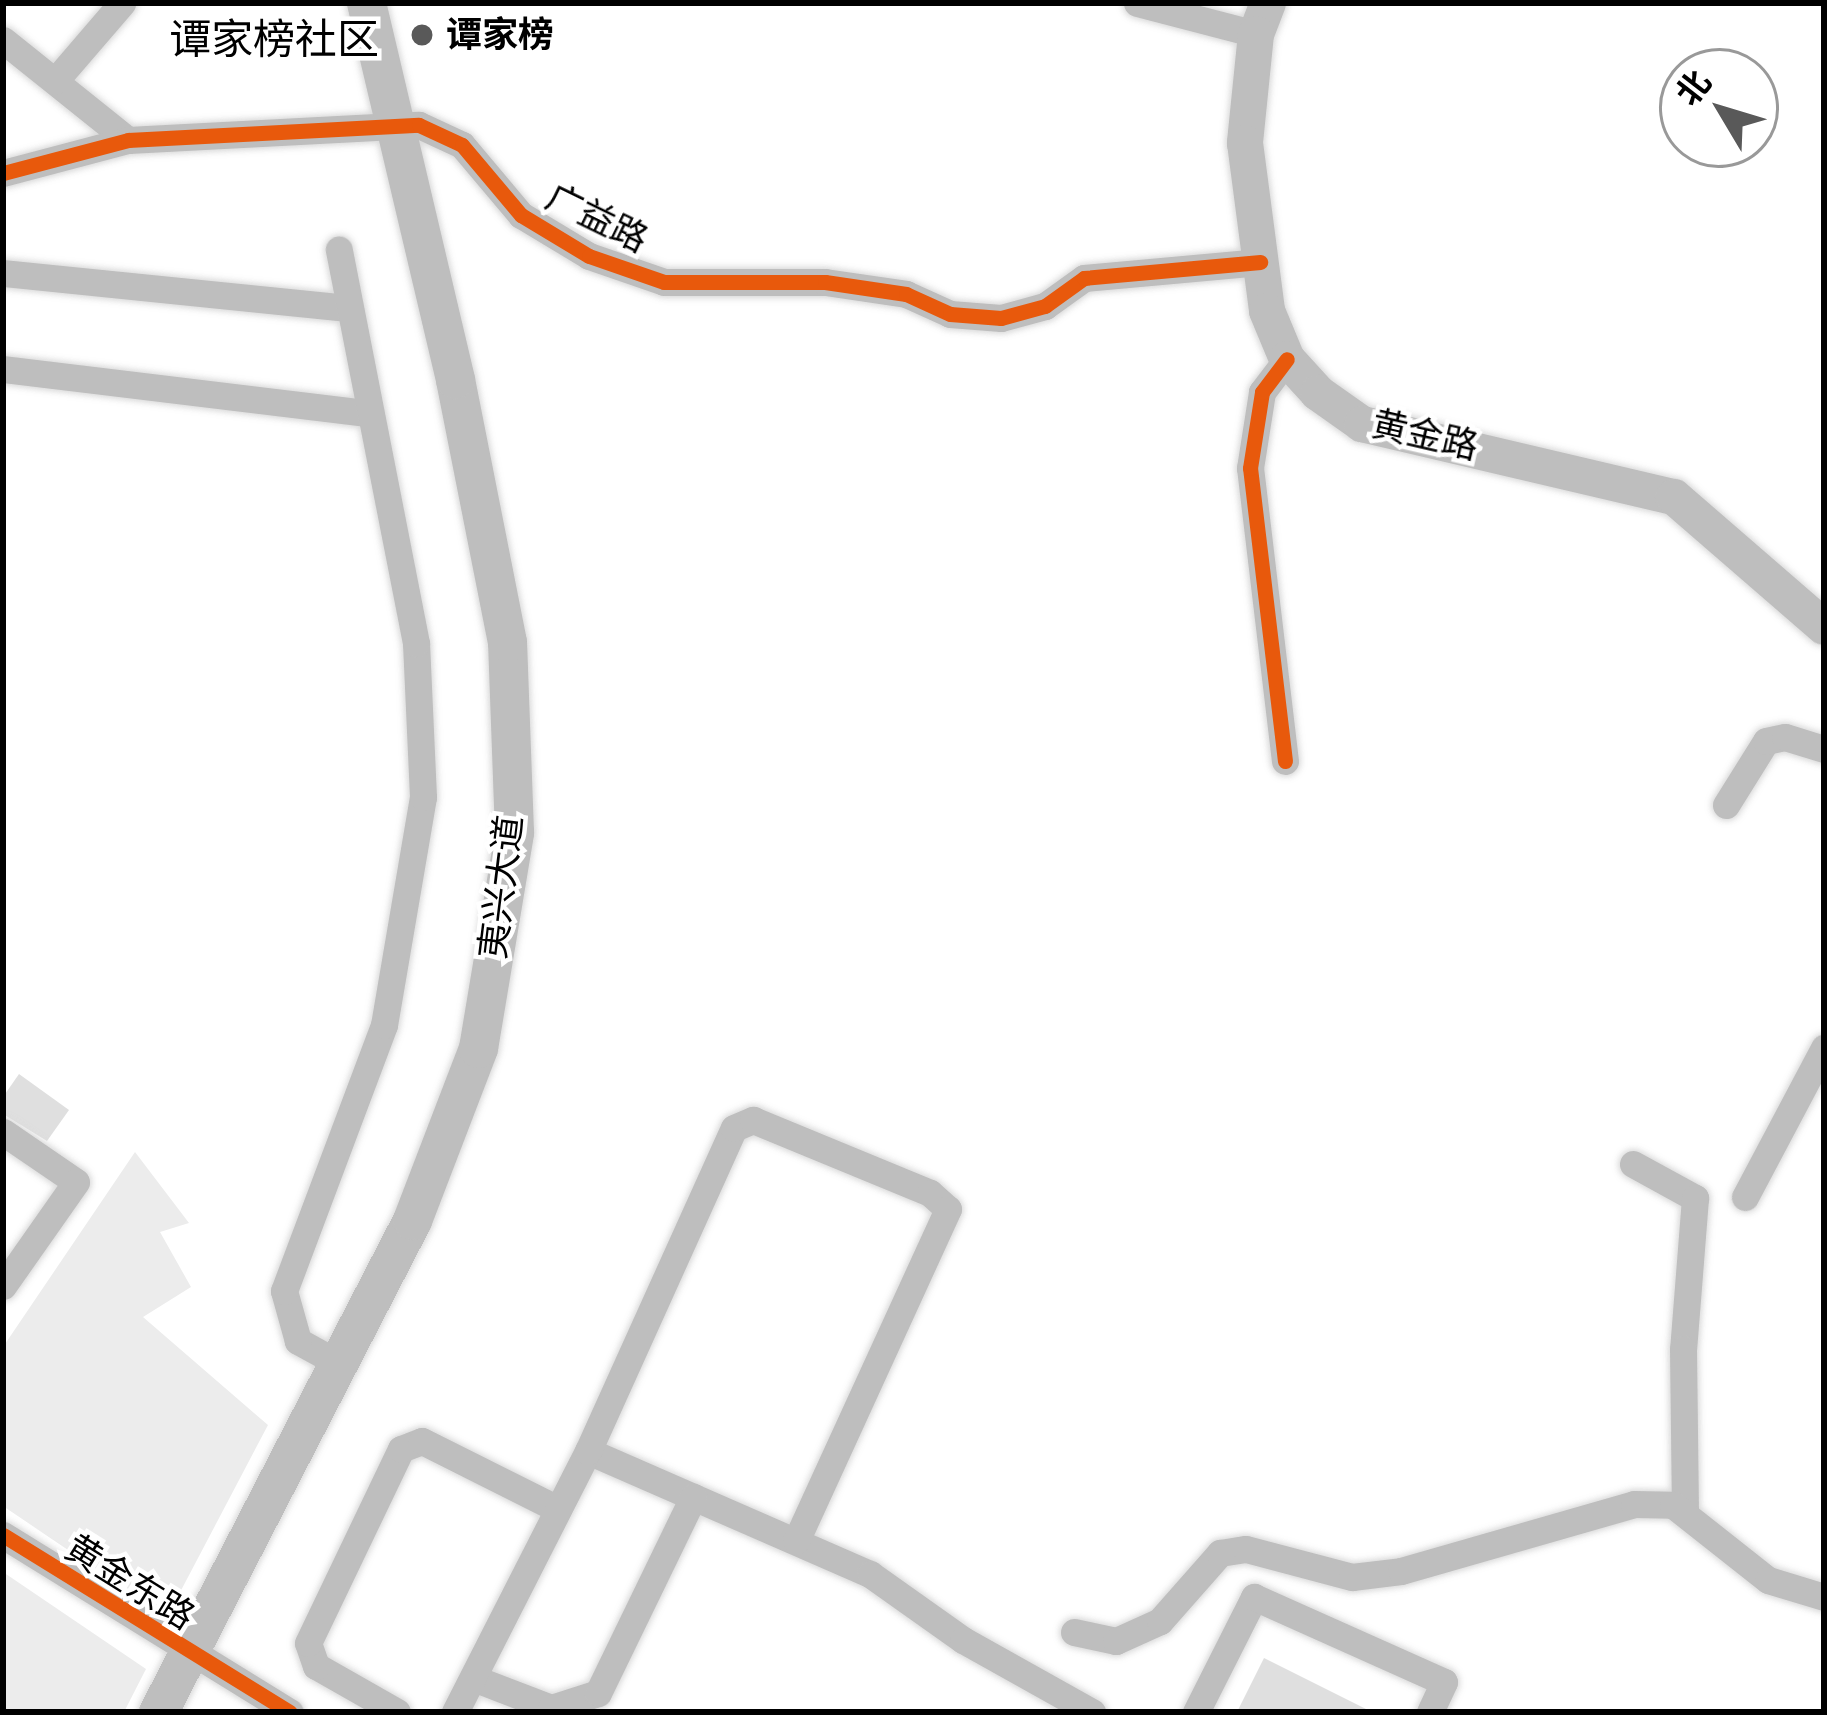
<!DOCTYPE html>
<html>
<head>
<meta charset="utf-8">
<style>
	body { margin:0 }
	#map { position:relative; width:1827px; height:1715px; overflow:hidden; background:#fff; font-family:Inter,"Noto Sans SC",sans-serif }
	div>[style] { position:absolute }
	.green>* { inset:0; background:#ececec }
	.building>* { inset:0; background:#dfdfdf }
	.roads { filter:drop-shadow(0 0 3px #dbdbdb) drop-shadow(0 0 3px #dbdbdb) }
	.minor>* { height:27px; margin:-13.5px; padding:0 13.5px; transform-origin:13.5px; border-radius:13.5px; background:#bebebe }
	.major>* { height:36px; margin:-18px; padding:0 18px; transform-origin:18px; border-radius:18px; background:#bebebe }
	.highway>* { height:39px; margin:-19.5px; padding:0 19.5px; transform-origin:19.5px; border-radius:19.5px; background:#bebebe }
	.cycleway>* { height:15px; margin:-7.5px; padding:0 7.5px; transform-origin:7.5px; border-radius:7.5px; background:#e8590c }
	.dots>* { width:33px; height:33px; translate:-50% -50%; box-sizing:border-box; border:6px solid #fff; border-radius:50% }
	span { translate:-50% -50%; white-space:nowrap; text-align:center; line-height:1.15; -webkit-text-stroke:9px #fff; paint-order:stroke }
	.poi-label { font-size:36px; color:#000; font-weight:700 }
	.left { translate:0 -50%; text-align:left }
	.street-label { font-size:36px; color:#000 }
	.quarter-label { font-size:42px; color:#000 }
	.frame { position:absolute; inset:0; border:6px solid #000; pointer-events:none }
	.north { position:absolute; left:1659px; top:48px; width:120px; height:120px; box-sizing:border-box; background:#fff; border:3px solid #999; border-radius:50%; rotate:308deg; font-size:33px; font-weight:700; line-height:48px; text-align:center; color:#000 }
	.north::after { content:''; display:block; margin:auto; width:42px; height:54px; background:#595959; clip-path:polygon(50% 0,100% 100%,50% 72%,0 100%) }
</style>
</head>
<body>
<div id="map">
	<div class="green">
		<div style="clip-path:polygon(135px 1152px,189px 1223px,160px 1232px,191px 1287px,143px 1317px,268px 1425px,167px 1617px,3px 1506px,3px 1347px)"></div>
		<div style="clip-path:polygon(3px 1572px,146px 1669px,124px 1712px,3px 1712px)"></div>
	</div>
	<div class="building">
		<div style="clip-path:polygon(19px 1074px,69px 1110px,47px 1141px,3px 1114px,3px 1097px)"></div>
		<div style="clip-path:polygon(1264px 1658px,1372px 1712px,1237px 1712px)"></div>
	</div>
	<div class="roads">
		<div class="minor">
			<div style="left:1137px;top:3px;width:123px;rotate:14.6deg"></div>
			<div style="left:3px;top:40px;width:160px;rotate:38.7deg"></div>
			<div style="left:55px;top:81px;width:103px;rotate:-49.3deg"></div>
			<div style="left:3px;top:173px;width:129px;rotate:-14.8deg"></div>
			<div style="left:128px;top:140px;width:291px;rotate:-3deg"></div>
			<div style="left:419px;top:125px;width:47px;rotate:24.9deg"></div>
			<div style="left:462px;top:145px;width:92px;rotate:49.9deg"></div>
			<div style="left:521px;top:215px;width:79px;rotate:31.1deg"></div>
			<div style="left:589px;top:256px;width:79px;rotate:19.1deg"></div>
			<div style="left:664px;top:282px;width:161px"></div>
			<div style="left:825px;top:282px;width:82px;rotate:8.4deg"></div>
			<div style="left:906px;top:294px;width:48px;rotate:24.4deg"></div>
			<div style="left:950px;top:314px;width:51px;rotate:4.5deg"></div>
			<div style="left:1001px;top:318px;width:46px;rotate:-15.3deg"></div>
			<div style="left:1045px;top:306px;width:48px;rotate:-35.7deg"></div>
			<div style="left:1084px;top:278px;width:177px;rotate:-5.2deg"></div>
			<div style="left:3px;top:273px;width:348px;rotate:5.8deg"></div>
			<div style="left:3px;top:369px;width:368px;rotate:6.9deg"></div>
			<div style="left:1285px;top:761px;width:295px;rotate:-96.8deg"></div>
			<div style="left:1250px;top:468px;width:77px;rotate:-81deg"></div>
			<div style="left:1262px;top:392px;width:41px;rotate:-52.9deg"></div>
			<div style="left:1726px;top:805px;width:75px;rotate:-58deg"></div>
			<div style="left:1766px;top:741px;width:19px;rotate:-12deg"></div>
			<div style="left:1785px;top:737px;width:41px;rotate:17.1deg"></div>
			<div style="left:3px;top:1132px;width:88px;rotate:34.4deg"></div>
			<div style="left:76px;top:1182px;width:127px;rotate:125.1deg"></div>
			<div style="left:1633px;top:1164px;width:71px;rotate:28.7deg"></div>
			<div style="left:1695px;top:1198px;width:151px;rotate:94.5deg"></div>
			<div style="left:1683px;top:1349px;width:162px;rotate:89.3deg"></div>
			<div style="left:1745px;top:1197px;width:169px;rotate:-62.1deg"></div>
			<div style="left:338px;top:1363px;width:46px;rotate:-151.2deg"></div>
			<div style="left:298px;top:1341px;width:52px;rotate:-105.6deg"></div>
			<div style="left:284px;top:1291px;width:284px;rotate:-69.4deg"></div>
			<div style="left:384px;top:1025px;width:231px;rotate:-80.3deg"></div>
			<div style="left:423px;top:797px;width:154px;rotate:-92.6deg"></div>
			<div style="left:416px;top:643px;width:401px;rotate:-101.1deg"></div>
			<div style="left:588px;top:1451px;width:308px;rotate:23.6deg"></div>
			<div style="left:870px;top:1574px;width:114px;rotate:35.4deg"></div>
			<div style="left:963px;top:1640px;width:148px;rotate:29.2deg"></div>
			<div style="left:3px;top:1535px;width:337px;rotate:31.7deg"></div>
			<div style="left:1074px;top:1632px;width:43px;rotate:12.1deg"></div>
			<div style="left:1116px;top:1641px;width:48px;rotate:-24.4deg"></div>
			<div style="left:1160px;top:1621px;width:91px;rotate:-48.6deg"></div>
			<div style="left:1220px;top:1553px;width:26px;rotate:-9deg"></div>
			<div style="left:1246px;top:1549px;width:110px;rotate:14.8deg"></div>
			<div style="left:1352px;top:1577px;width:49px;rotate:-7deg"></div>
			<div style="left:1401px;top:1571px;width:242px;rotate:-16deg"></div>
			<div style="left:1634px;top:1504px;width:39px;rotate:1deg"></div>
			<div style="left:1673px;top:1505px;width:121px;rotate:38.3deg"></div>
			<div style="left:1768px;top:1580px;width:59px;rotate:16.9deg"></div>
			<div style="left:473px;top:1678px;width:84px;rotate:21deg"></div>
			<div style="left:551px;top:1708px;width:49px;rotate:-17.7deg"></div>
			<div style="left:598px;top:1693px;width:218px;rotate:-64.1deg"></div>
			<div style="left:397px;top:1712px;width:93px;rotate:-150.4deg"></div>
			<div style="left:316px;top:1666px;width:24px;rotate:-109deg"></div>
			<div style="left:308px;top:1643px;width:215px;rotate:-64.4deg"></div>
			<div style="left:401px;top:1449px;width:22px;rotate:-21deg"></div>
			<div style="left:422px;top:1441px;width:152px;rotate:26.6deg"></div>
			<div style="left:455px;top:1712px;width:293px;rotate:-63deg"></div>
			<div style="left:588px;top:1451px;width:354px;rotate:-65.7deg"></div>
			<div style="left:734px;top:1128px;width:21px;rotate:-23deg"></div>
			<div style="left:753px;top:1120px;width:191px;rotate:22.4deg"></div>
			<div style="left:930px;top:1193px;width:24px;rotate:42deg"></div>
			<div style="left:948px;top:1209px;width:365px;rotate:114.6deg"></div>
			<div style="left:1196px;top:1712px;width:129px;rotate:-63.2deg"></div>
			<div style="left:1254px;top:1597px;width:208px;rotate:24.1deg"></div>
			<div style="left:1444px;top:1682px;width:33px;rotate:115deg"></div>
		</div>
		<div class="major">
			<div style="left:1268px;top:3px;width:33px;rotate:111deg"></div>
			<div style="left:1256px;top:34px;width:110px;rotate:95.8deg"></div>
			<div style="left:1245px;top:143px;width:169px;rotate:82.5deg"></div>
			<div style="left:1267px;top:311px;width:52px;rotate:67.4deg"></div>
			<div style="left:1287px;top:359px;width:46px;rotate:47.6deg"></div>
			<div style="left:1318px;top:393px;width:54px;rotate:35.2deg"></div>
			<div style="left:1362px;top:424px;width:320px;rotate:13.2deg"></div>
			<div style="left:1674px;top:497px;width:198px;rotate:40.9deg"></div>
		</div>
		<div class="highway">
			<div style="left:158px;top:1712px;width:554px;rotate:-62.69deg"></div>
			<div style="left:412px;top:1220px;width:184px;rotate:-69deg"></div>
			<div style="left:478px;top:1048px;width:219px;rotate:-80.5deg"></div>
			<div style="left:514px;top:832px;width:190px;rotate:-92.1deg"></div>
			<div style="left:507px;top:642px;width:268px;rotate:-101.2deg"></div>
			<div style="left:455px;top:379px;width:386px;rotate:-103.3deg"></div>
		</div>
	</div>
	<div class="cycleway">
		<div style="left:3px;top:173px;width:129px;rotate:-14.8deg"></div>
		<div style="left:128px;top:140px;width:291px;rotate:-3deg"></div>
		<div style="left:419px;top:125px;width:47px;rotate:24.9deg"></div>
		<div style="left:462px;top:145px;width:92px;rotate:49.9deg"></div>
		<div style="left:521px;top:215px;width:79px;rotate:31.1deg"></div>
		<div style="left:589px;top:256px;width:79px;rotate:19.1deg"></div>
		<div style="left:664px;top:282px;width:161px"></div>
		<div style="left:825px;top:282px;width:82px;rotate:8.4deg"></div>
		<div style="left:906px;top:294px;width:48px;rotate:24.4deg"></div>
		<div style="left:950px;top:314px;width:51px;rotate:4.5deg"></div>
		<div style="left:1001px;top:318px;width:46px;rotate:-15.3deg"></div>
		<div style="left:1045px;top:306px;width:48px;rotate:-35.7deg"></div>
		<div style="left:1084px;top:278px;width:177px;rotate:-5.2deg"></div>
		<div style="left:1285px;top:761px;width:295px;rotate:-96.8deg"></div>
		<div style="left:1250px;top:468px;width:77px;rotate:-81deg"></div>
		<div style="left:1262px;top:392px;width:41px;rotate:-52.9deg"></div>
		<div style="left:3px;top:1535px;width:337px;rotate:31.7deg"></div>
	</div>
	<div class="dots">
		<div style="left:422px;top:35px;background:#595959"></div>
	</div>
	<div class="poi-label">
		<span class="left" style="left:446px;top:35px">谭家榜</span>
	</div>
	<div class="street-label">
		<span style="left:597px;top:218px;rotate:26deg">广益路</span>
		<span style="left:1425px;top:435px;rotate:13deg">黄金路</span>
		<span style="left:501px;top:887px;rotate:-83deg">夷兴大道</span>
		<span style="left:130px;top:1582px;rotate:32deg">黄金东路</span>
	</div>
	<div class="quarter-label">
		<span style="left:274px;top:39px">谭家榜社区</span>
	</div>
	<div class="frame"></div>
	<div class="north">北</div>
</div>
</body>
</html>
